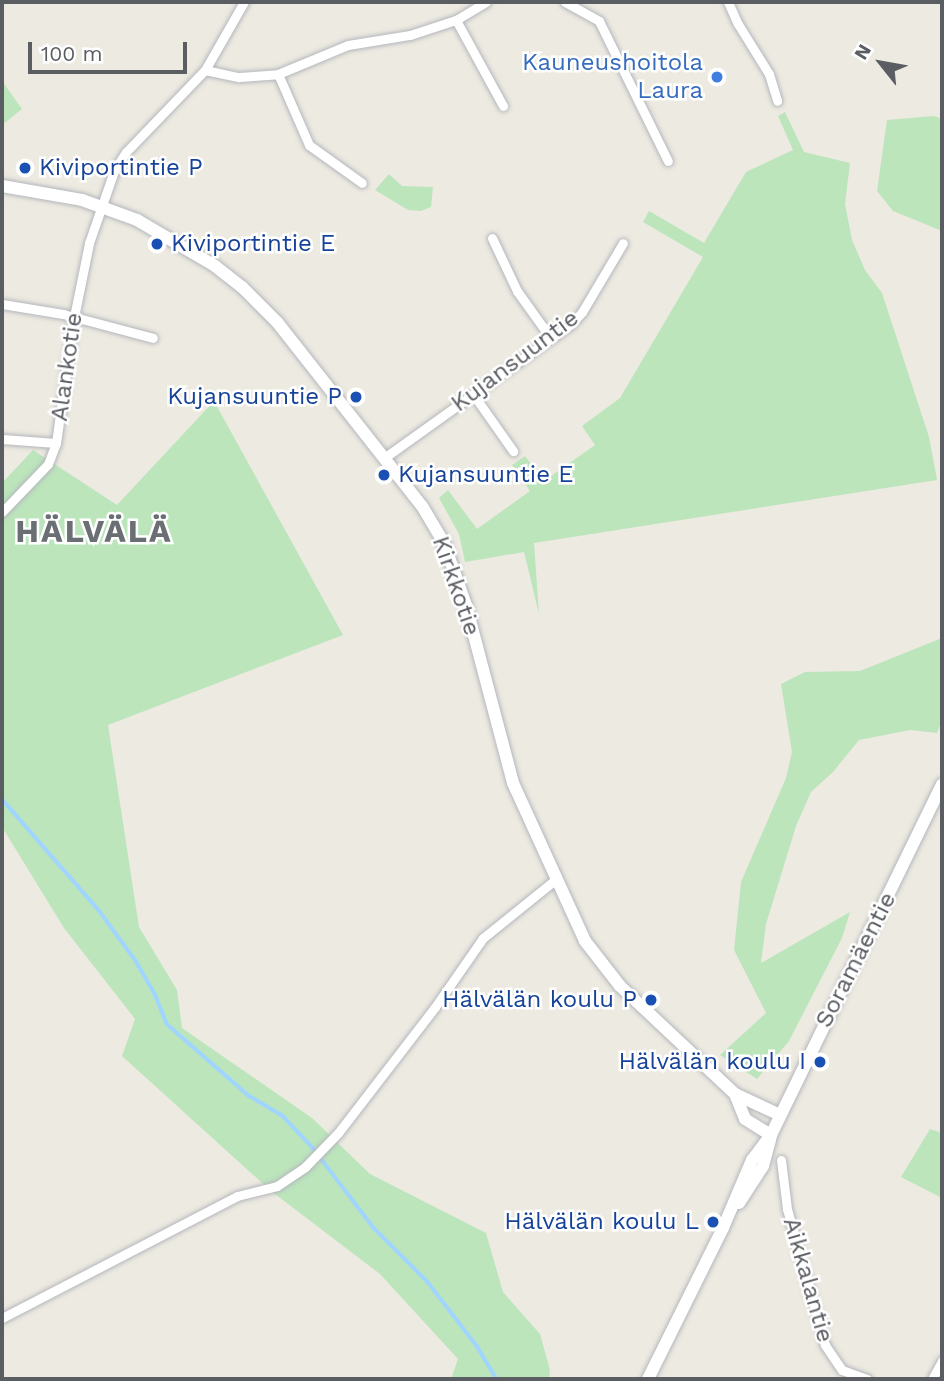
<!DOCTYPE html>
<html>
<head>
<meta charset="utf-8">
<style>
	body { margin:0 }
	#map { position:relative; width:944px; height:1381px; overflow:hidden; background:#edeae1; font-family:"Work Sans",sans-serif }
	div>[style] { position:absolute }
	.green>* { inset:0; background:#bce5bc }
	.stream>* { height:3.5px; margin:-1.75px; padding:0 1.75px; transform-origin:1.75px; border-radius:1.75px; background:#9fd5ff }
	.roads { filter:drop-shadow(0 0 2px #b4b7bc) drop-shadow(0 0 2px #b4b7bc) }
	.street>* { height:9px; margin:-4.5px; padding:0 4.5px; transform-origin:4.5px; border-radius:4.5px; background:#fff }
	.secondary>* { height:12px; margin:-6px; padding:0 6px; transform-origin:6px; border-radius:6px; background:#fff }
	.dots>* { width:19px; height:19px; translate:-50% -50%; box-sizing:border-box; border:4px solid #fff; border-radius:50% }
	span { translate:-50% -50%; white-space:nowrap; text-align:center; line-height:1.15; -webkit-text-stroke:5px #fff; paint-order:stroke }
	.shop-label { font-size:24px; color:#366cbe }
	.right { translate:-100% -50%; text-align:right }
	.transit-label { font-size:24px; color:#164399 }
	.left { translate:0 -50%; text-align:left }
	.street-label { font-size:24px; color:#5a5d62 }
	.district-label { font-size:32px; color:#6a6f74; font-weight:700; letter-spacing:2px }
	.frame { position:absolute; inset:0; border:4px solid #5a5d62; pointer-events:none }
	.north { position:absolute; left:846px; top:28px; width:70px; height:70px; -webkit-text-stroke:5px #fff; paint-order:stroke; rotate:301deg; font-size:19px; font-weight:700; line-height:28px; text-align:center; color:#5a5d62 }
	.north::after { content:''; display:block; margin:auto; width:24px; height:32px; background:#5a5d62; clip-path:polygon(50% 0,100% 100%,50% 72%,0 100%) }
	.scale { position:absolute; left:28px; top:42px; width:159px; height:32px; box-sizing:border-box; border:4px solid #5a5d62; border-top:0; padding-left:9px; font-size:21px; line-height:24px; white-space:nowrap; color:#5a5d62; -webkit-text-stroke:5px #fff; paint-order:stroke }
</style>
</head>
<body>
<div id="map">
	<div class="green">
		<div style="clip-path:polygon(2px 81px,22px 109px,2px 125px)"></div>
		<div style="clip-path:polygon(785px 112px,804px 152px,850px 163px,845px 204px,852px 240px,865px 270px,882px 293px,929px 437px,937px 480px,534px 543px,539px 614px,524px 552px,465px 562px,459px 534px,439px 498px,448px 490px,477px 529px,530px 491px,512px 465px,525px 456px,544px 481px,595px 445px,582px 426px,620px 398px,703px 257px,643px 222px,649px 211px,704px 243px,746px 172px,793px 150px,778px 116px)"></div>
		<div style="clip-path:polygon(934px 116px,942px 119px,942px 231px,893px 211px,877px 191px,887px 120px)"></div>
		<div style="clip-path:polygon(389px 174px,402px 186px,433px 187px,431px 207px,421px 211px,408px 210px,375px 190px)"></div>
		<div style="clip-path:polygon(214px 401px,343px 635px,108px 725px,139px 927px,177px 990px,182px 1028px,312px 1118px,370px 1174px,486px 1233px,503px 1292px,540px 1334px,550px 1370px,549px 1379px,451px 1379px,458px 1359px,380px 1274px,271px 1191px,122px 1056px,135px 1019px,64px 928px,2px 827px,2px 483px,33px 450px,117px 505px)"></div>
		<div style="clip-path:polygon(942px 638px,942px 720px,937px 733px,910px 730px,859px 740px,833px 772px,811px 792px,796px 826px,766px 924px,761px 963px,850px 912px,842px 938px,789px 1041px,757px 1079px,720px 1055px,766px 1013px,734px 950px,741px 882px,786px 778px,792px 752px,781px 684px,805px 672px,860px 671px)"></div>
		<div style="clip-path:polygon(930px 1129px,942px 1133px,942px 1198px,901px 1177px)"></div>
	</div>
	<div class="stream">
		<div style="left:2px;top:799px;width:146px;rotate:48.9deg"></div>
		<div style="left:98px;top:909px;width:64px;rotate:53.8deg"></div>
		<div style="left:136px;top:961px;width:38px;rotate:60deg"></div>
		<div style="left:155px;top:994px;width:32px;rotate:68deg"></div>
		<div style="left:167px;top:1024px;width:108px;rotate:41.2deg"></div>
		<div style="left:248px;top:1095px;width:41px;rotate:31deg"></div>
		<div style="left:283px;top:1116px;width:44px;rotate:46.8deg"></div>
		<div style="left:313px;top:1148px;width:101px;rotate:52.7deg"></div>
		<div style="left:374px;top:1228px;width:75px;rotate:45deg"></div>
		<div style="left:427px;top:1281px;width:82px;rotate:52.4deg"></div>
		<div style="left:477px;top:1346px;width:39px;rotate:59deg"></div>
	</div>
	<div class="roads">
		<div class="street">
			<div style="left:565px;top:2px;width:39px;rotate:29deg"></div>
			<div style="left:599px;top:21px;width:156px;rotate:63.8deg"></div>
			<div style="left:728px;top:2px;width:24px;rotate:66deg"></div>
			<div style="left:738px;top:24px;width:59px;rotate:58.2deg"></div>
			<div style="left:769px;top:74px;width:28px;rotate:73deg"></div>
			<div style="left:456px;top:20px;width:98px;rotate:61.3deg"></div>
			<div style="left:205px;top:70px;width:35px;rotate:12deg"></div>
			<div style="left:239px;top:77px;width:39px;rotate:-4deg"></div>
			<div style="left:278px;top:74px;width:76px;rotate:-22.5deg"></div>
			<div style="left:348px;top:45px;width:63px;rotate:-9.2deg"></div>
			<div style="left:410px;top:35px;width:48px;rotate:-18.1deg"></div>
			<div style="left:456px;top:20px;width:35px;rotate:-31deg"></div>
			<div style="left:278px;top:74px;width:77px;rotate:66.4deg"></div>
			<div style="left:309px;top:145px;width:65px;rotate:35.6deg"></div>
			<div style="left:492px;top:238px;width:59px;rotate:64.7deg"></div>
			<div style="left:517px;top:291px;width:57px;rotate:54.3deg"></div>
			<div style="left:2px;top:304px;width:62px;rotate:9.3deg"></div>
			<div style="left:63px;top:314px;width:93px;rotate:14.9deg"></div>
			<div style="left:473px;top:394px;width:70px;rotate:54.9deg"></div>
			<div style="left:2px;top:439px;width:54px;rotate:4.2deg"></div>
			<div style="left:384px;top:458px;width:230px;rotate:-35.6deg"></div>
			<div style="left:571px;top:324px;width:16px;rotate:-47deg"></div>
			<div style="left:582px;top:312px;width:80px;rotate:-59.3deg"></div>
			<div style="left:2px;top:512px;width:66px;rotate:-46.2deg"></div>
			<div style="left:48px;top:464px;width:22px;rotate:-69deg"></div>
			<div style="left:56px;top:443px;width:127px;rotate:-81.9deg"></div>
			<div style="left:74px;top:317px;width:76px;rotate:-78.5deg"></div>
			<div style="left:89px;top:243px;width:76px;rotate:-70.9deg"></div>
			<div style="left:114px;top:171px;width:22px;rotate:-58deg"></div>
			<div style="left:126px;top:152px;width:114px;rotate:-46.1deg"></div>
			<div style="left:205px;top:70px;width:78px;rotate:-60.2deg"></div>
			<div style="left:781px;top:1160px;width:49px;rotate:83deg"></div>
			<div style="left:787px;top:1209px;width:141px;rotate:74.4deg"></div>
			<div style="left:825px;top:1345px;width:30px;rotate:56deg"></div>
			<div style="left:842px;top:1370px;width:27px;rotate:20deg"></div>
			<div style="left:2px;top:1318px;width:265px;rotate:-27.4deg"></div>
			<div style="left:237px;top:1196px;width:41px;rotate:-14deg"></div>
			<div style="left:277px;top:1186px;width:34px;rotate:-34deg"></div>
			<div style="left:305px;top:1167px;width:47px;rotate:-45.9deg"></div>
			<div style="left:338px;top:1133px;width:159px;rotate:-52.4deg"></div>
			<div style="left:435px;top:1007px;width:84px;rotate:-55.2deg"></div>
			<div style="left:483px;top:938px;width:92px;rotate:-38.9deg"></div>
			<div style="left:932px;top:1379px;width:21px;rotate:-61deg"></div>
		</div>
		<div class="secondary">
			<div style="left:2px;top:186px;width:81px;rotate:9.9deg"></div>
			<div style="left:82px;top:200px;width:59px;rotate:20deg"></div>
			<div style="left:137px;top:220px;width:91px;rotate:30.5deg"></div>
			<div style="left:215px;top:266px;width:34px;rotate:38deg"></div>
			<div style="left:242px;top:287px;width:49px;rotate:45deg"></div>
			<div style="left:277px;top:322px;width:234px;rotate:51.8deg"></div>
			<div style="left:422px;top:506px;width:43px;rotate:59.3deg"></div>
			<div style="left:444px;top:543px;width:66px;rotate:70.5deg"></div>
			<div style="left:466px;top:605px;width:184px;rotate:75.2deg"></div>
			<div style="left:513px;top:783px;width:174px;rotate:65.5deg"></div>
			<div style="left:585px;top:941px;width:57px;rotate:52.1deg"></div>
			<div style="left:620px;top:986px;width:158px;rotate:43.2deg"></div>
			<div style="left:735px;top:1094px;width:50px;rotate:25deg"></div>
			<div style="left:735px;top:1094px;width:27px;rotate:68deg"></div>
			<div style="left:745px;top:1119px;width:31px;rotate:32deg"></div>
			<div style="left:739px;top:1203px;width:44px;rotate:-57deg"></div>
			<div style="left:763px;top:1166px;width:28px;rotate:-75deg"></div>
			<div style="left:648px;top:1379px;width:169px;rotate:-63.6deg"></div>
			<div style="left:723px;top:1228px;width:74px;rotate:-66.9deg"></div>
			<div style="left:752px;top:1160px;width:31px;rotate:-53deg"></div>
			<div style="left:771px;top:1135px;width:390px;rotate:-64deg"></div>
		</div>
	</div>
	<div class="dots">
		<div style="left:717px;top:77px;background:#3f7fe0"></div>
		<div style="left:25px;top:168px;background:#1a4fb4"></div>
		<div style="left:157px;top:244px;background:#1a4fb4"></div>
		<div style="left:356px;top:397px;background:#1a4fb4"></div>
		<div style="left:384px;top:475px;background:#1a4fb4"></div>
		<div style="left:651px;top:1000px;background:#1a4fb4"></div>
		<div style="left:820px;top:1062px;background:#1a4fb4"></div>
		<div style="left:713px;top:1222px;background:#1a4fb4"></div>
	</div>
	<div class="shop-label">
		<span class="right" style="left:703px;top:77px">Kauneushoitola<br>Laura</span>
	</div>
	<div class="transit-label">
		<span class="left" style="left:39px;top:168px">Kiviportintie P</span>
		<span class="left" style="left:171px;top:244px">Kiviportintie E</span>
		<span class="right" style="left:342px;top:397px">Kujansuuntie P</span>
		<span class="left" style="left:398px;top:475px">Kujansuuntie E</span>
		<span class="right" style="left:637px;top:1000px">Hälvälän koulu P</span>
		<span class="right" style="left:806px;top:1062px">Hälvälän koulu I</span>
		<span class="right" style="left:699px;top:1222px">Hälvälän koulu L</span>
	</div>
	<div class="street-label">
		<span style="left:515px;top:361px;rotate:-37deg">Kujansuuntie</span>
		<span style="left:67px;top:367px;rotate:-82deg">Alankotie</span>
		<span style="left:456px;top:586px;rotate:71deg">Kirkkotie</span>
		<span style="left:856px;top:960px;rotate:-63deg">Soramäentie</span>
		<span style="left:808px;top:1280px;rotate:74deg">Aikkalantie</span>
	</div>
	<div class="district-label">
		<span style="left:94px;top:531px">HÄLVÄLÄ</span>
	</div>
	<div class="frame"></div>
	<div class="north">N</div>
	<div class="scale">100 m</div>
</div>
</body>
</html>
